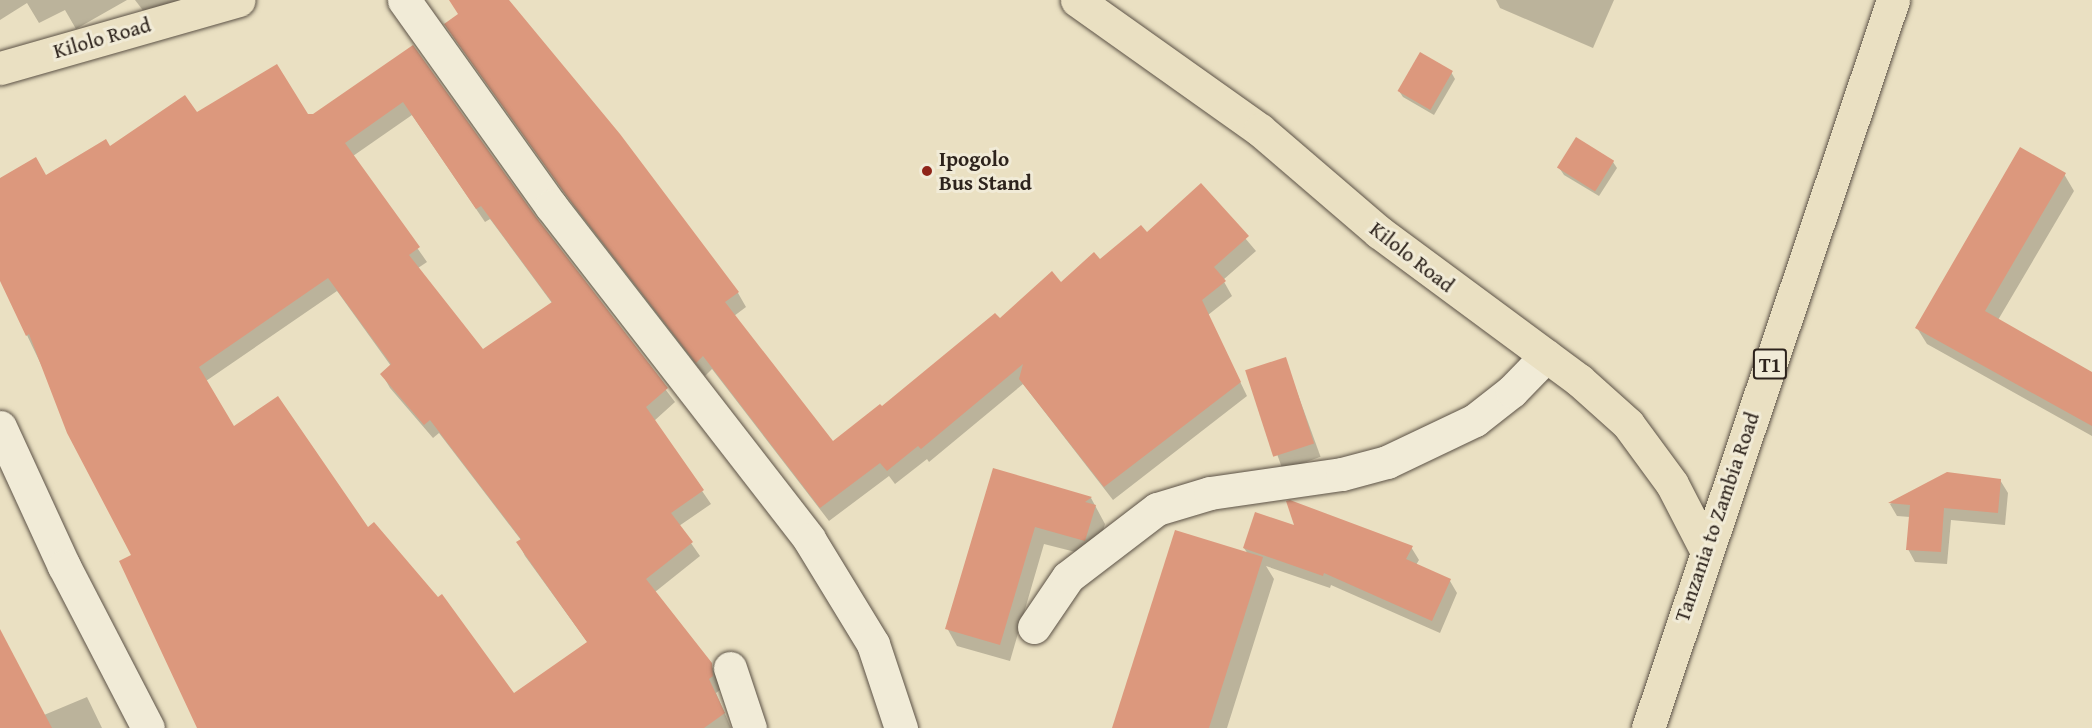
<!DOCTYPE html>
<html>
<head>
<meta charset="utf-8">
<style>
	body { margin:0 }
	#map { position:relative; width:2092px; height:728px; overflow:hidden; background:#eae0c2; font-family:"Gentium Book Plus",serif }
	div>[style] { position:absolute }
	.shadow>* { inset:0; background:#0003; transform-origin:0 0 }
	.building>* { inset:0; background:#dc987d; transform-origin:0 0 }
	.roads { filter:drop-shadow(0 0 2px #5c5246) drop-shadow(0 0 2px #5c5246) }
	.minor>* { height:33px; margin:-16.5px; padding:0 16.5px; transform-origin:16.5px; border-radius:16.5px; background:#f1ebd7 }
	.major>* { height:33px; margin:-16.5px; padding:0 16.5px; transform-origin:16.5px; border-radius:16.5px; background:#eae0c2 }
	.highway>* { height:33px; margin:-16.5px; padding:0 16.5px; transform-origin:16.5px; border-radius:16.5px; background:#eae0c2 }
	.dots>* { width:16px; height:16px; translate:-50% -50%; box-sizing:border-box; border:3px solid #f1ebd7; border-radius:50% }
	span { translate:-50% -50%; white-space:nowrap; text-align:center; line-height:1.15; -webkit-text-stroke:6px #f1ebd7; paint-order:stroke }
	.shield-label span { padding:2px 4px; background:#f1ebd7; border:2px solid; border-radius:4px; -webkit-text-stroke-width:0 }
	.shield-label { font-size:20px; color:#2d231c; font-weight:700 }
	.street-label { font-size:21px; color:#2d231c }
	.poi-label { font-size:21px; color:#2d231c; font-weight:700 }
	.left { translate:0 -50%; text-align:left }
</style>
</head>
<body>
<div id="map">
	<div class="shadow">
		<div style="clip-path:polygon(0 0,127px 0,76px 29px,65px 10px,39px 23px,27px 3px,0 20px)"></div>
		<div style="clip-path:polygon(135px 0,181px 0,151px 21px)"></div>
		<div style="clip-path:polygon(470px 0,508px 0,619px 135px,738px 293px,746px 307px,734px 316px,833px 443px,1000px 320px,1146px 234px,1201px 186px,1256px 251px,1223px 280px,1232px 296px,1208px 315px,1247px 396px,1113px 500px,1023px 384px,929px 462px,927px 459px,895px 484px,889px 476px,829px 521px,712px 369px,705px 376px,576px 209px,454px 38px,446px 24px,460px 15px)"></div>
		<div style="clip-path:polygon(1496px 0,1614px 0,1593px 48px,1500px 8px)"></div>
		<div style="clip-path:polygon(evenodd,413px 47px,535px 218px,675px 402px,654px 421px,711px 504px,679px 526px,700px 556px,655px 592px,720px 678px,720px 690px,716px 693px,731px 728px,198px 728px,133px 556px,0 279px,0 179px,46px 177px,197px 114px,313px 116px,413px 47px,412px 115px,485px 222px,490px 219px,552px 303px,483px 351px,418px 268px,427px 262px,353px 156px,412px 115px,413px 47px,337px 291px,391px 366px,382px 374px,390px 388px,433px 438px,439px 433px,521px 540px,518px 542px,525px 556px,588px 643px,514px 695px,367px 529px,233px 428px,206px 381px,337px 291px)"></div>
		<div style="clip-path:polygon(1451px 72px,1455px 79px,1434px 115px,1403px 97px,1399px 91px)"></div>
		<div style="clip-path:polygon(1613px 162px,1617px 168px,1599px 196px,1564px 175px,1560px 169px)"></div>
		<div style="clip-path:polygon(2064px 174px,2074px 191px,1998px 320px,2092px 374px,2092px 436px,1927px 344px,1917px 328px)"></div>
		<div style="left:1285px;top:359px;width:104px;height:40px;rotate:70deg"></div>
		<div style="clip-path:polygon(994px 470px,1091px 498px,1105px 524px,1095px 557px,1044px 544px,1010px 661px,957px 646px,947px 628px)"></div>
		<div style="clip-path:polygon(1947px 474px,2000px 480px,2008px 493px,2005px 525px,1951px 520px,1947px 564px,1915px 562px,1908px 549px,1910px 517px,1897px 516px,1890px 504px)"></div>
		<div style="clip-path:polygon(1296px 528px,1411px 547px,1419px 560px,1416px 565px,1450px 581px,1457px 593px,1440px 633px,1331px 585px,1330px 588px,1266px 566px,1274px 579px,1227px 728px,1114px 728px,1248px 554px,1244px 548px)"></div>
		<div style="clip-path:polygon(0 631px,44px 715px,87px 697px,102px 728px,0 728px)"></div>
	</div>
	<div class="building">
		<div style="clip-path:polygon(449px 0,509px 0,620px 134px,739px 292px,725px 302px,833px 441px,880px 404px,882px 406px,995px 313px,1000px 318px,1052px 271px,1061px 282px,1094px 252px,1100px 259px,1141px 225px,1147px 232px,1201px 183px,1249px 236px,1214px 267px,1226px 281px,1202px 300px,1241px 382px,1104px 487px,1019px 379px,1023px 364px,921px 449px,918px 446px,887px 471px,880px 463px,820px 508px,703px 356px,696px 363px,566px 195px,444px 24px,458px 14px)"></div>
		<div style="clip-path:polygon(evenodd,413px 45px,536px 217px,668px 388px,646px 407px,704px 490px,671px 513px,693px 542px,646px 579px,712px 663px,713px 676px,709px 679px,725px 713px,704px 728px,197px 728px,119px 561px,131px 555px,67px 433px,29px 334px,26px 336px,0 281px,0 178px,36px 157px,46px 175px,106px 139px,110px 146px,185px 95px,197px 112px,277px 64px,308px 114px,313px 114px,413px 45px,403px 102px,476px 209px,481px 206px,552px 302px,483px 349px,409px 255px,420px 247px,345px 143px,403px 102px,413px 45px,328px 278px,391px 364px,380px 374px,424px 425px,430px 420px,521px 539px,516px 542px,587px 642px,514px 693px,442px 594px,438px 597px,374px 522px,368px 527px,278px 396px,234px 426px,199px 367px,328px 278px)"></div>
		<div style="left:1420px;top:52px;width:38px;height:45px;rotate:30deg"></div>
		<div style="left:1576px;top:137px;width:45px;height:36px;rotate:32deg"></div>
		<div style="clip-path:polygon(2020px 147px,2066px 173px,1985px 311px,2092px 372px,2092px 426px,1915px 328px)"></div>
		<div style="left:1286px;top:357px;width:91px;height:43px;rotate:72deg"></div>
		<div style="clip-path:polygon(993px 468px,1092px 497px,1085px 502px,1096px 505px,1085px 541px,1035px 527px,1000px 645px,945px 629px)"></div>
		<div style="clip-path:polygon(1947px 472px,2001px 479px,1998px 513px,1944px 508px,1941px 552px,1906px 550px,1910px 505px,1888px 503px)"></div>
		<div style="clip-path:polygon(1290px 500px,1413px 546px,1406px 559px,1451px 579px,1432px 621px,1324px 573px,1323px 576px,1243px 548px,1255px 512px,1294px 525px,1286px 501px)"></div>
		<div style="clip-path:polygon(1175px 530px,1263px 557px,1209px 728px,1112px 728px)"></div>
		<div style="clip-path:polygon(0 629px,52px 728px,0 728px)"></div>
	</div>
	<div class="roads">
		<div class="minor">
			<div style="left:404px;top:0;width:253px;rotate:54.5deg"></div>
			<div style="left:551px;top:206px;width:421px;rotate:52.2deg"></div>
			<div style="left:809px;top:539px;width:123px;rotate:58.6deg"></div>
			<div style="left:873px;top:644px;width:89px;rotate:71.6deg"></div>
			<div style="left:0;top:427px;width:153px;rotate:65.3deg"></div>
			<div style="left:64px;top:566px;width:182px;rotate:62.6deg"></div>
			<div style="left:1034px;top:627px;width:60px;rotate:-55.8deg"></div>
			<div style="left:1068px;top:577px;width:112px;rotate:-37.4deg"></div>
			<div style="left:1157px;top:509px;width:55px;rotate:-16.8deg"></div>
			<div style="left:1210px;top:493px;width:133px;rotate:-8.2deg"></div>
			<div style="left:1342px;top:474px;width:47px;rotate:-14.9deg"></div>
			<div style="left:1387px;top:462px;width:98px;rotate:-25.5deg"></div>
			<div style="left:1475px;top:420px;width:47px;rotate:-38.1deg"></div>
			<div style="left:1512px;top:391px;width:49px;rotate:-45.8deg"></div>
			<div style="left:730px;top:668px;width:63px;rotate:71.6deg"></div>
		</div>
		<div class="major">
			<div style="left:1077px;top:0;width:224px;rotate:35.4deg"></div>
			<div style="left:1260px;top:130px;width:157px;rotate:40.6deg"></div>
			<div style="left:1379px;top:232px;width:249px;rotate:36.5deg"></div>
			<div style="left:1579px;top:380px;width:66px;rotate:41.9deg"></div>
			<div style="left:1628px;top:424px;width:74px;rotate:53.7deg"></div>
			<div style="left:1672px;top:484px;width:74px;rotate:62.7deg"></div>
			<div style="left:0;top:68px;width:248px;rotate:-15.9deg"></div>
		</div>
		<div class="highway">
			<div style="left:1648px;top:728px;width:768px;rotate:-71.4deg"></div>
		</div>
	</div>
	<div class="dots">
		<div style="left:927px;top:171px;background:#8f2418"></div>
	</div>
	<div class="shield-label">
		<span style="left:1770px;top:364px">T1</span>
	</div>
	<div class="street-label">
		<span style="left:102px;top:38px;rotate:-16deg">Kilolo Road</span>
		<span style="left:1412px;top:257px;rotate:38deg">Kilolo Road</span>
		<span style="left:1717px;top:517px;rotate:-71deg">Tanzania to Zambia Road</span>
	</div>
	<div class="poi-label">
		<span class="left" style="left:939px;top:171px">Ipogolo<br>Bus Stand</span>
	</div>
</div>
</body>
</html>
